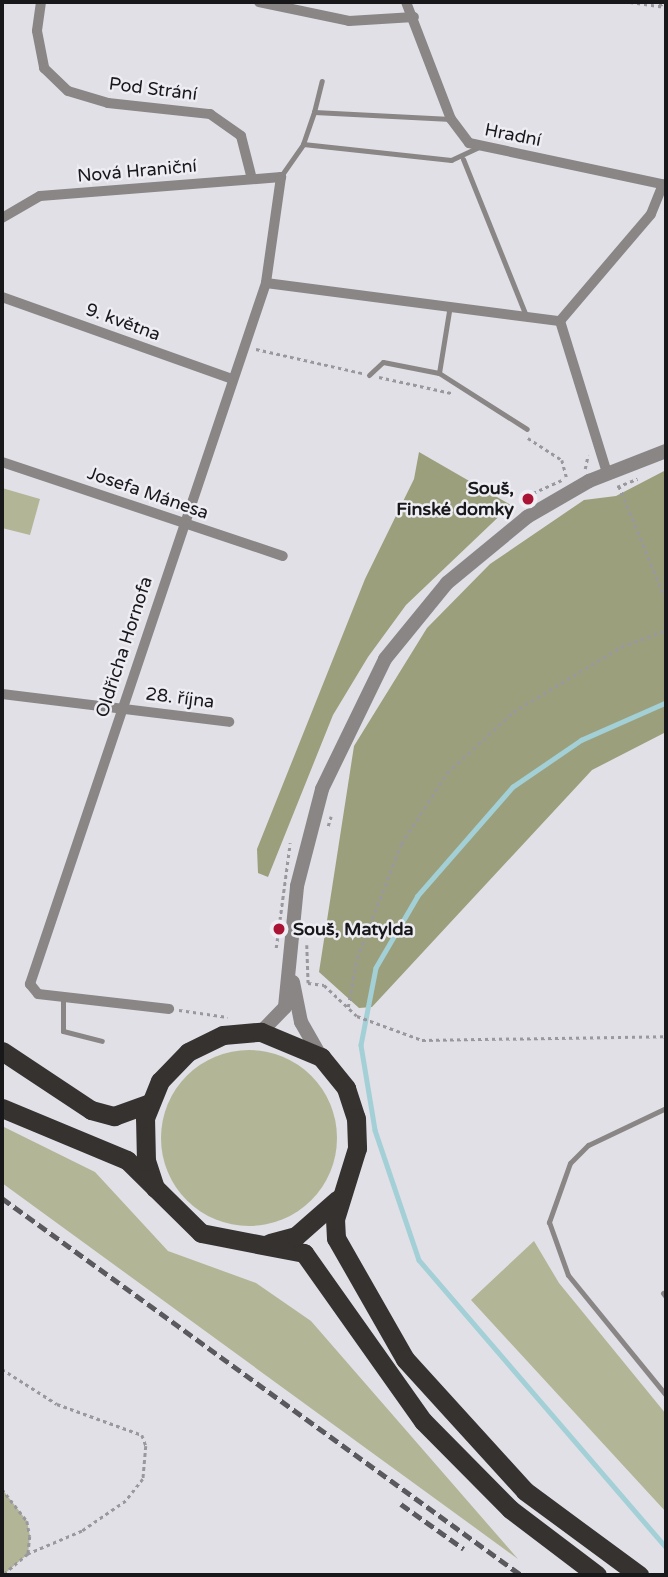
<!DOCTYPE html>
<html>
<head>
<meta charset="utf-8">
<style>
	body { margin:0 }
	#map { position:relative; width:668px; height:1577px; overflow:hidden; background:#e1e0e6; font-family:"Varela Round",sans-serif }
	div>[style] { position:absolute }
	.green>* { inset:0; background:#b3b597 }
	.round { border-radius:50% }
	.forest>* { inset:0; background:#9c9f7c }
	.stream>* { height:4.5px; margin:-2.25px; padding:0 2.25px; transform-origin:2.25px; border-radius:2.25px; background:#a2d0d6 }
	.path>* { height:2.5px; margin-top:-1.25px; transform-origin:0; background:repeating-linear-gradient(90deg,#99989d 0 3.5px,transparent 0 7px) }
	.service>* { height:5px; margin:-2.5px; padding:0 2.5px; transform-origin:2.5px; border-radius:2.5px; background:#898685 }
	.minor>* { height:10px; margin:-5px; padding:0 5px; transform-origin:5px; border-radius:5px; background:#898685 }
	.tertiary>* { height:14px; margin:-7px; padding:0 7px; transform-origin:7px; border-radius:7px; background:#898685 }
	.trunk>* { height:19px; margin:-9.5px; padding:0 9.5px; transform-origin:9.5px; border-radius:9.5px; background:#363230 }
	.rail>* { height:4.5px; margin-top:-2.25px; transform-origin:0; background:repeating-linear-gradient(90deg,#5a595d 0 10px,transparent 0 15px) }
	.dots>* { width:19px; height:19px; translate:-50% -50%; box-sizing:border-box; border:4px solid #eeedf3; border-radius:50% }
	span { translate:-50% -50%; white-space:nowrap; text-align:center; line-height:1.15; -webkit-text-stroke:5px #eeedf3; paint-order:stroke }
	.street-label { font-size:18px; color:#18171a }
	.poi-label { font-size:18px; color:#18171a; font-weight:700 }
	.right { translate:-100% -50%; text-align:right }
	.left { translate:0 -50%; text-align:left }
	.frame { position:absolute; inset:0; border:4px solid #18171a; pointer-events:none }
</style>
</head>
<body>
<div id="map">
	<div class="green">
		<div style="clip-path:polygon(2px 488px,40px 499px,30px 535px,2px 528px)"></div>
		<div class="round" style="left:161px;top:1050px;width:176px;height:176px"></div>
		<div style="clip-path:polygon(2px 1126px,95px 1172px,168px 1251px,256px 1283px,311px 1321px,518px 1559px,2px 1183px)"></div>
		<div style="clip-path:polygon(534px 1241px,559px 1283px,666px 1414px,666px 1512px,471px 1300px)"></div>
		<div style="clip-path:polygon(2px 1489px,27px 1521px,30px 1536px,28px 1554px,3px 1575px)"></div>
	</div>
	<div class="forest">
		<div style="clip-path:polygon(419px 452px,511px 505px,406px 605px,368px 657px,333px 715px,268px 877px,258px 873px,257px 849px,365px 579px,414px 479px)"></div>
		<div style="clip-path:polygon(666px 470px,666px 732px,592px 770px,372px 1007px,359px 1008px,319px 972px,354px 746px,427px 628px,490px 564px,584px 500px,616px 496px)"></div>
	</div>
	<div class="stream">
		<div style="left:666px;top:703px;width:92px;rotate:156.2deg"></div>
		<div style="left:582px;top:740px;width:83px;rotate:145.7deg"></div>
		<div style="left:513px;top:787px;width:145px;rotate:131.1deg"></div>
		<div style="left:418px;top:896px;width:83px;rotate:120.3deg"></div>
		<div style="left:376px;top:968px;width:78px;rotate:101deg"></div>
		<div style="left:361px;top:1045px;width:86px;rotate:80.6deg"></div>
		<div style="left:375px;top:1130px;width:137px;rotate:71.3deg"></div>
		<div style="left:419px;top:1260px;width:379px;rotate:49.3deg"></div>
	</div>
	<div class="path">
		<div style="left:630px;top:2px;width:36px;rotate:8deg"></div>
		<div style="left:659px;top:5px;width:7px;rotate:-16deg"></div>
		<div style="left:256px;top:349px;width:109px;rotate:12.8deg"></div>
		<div style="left:379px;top:377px;width:74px;rotate:12.5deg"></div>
		<div style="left:528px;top:438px;width:40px;rotate:32.9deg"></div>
		<div style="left:562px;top:460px;width:20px;rotate:75deg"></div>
		<div style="left:585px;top:469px;width:14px;rotate:-78deg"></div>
		<div style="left:619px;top:486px;width:123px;rotate:67.6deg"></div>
		<div style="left:617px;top:487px;width:22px;rotate:-22deg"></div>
		<div style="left:520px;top:499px;width:48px;rotate:-24.4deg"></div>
		<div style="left:328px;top:826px;width:10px;rotate:-73deg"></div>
		<div style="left:307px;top:945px;width:38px;rotate:88deg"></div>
		<div style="left:308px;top:983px;width:16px;rotate:7deg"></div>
		<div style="left:324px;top:985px;width:45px;rotate:43.2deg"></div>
		<div style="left:357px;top:1016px;width:69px;rotate:20.3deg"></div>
		<div style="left:422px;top:1040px;width:244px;rotate:-0.9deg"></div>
		<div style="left:276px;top:948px;width:106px;rotate:-82.4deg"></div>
		<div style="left:348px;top:1007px;width:50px;rotate:-79.6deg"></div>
		<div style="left:357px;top:958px;width:122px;rotate:-68.9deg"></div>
		<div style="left:401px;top:844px;width:85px;rotate:-57.1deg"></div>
		<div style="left:447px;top:773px;width:90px;rotate:-42.7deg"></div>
		<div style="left:513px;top:712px;width:126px;rotate:-31deg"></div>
		<div style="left:621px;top:647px;width:48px;rotate:-20.7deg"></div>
		<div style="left:179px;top:1010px;width:49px;rotate:8.1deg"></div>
		<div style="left:2px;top:1369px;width:65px;rotate:32.5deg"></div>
		<div style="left:57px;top:1404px;width:90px;rotate:20deg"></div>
		<div style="left:142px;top:1435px;width:12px;rotate:70deg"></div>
		<div style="left:146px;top:1446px;width:33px;rotate:95deg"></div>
		<div style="left:143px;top:1479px;width:28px;rotate:128deg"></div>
		<div style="left:126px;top:1501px;width:53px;rotate:145.7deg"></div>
		<div style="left:82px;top:1531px;width:59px;rotate:156.9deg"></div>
		<div style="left:2px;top:1489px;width:41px;rotate:52deg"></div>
		<div style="left:27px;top:1521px;width:15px;rotate:79deg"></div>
		<div style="left:30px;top:1536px;width:18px;rotate:96deg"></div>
		<div style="left:28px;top:1554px;width:33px;rotate:140deg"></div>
	</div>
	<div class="service">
		<div style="left:314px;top:112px;width:32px;rotate:-76deg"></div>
		<div style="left:303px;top:144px;width:34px;rotate:-71deg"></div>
		<div style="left:314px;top:112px;width:137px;rotate:2.9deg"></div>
		<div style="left:463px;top:159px;width:169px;rotate:68.1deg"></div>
		<div style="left:281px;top:176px;width:39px;rotate:-55deg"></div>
		<div style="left:303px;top:144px;width:149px;rotate:6.2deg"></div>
		<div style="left:451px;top:160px;width:29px;rotate:-25deg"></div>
		<div style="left:450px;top:305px;width:69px;rotate:99.2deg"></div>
		<div style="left:439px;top:373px;width:104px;rotate:32.5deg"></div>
		<div style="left:369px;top:375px;width:19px;rotate:-43deg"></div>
		<div style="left:383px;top:362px;width:57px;rotate:11.1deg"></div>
		<div style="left:63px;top:999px;width:32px;rotate:90deg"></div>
		<div style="left:63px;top:1031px;width:40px;rotate:14.4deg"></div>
		<div style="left:666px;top:1108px;width:86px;rotate:154.6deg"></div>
		<div style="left:588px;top:1145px;width:25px;rotate:135deg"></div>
		<div style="left:570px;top:1163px;width:63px;rotate:109.6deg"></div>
		<div style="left:549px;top:1222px;width:56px;rotate:70.3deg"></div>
		<div style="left:568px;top:1275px;width:155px;rotate:50.8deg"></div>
		<div style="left:663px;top:1293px;width:5px;rotate:53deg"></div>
	</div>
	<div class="minor">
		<div style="left:41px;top:2px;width:29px;rotate:98deg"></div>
		<div style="left:37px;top:31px;width:38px;rotate:79deg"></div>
		<div style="left:44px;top:68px;width:33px;rotate:44deg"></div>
		<div style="left:68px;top:91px;width:42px;rotate:16.7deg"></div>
		<div style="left:108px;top:103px;width:103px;rotate:6.2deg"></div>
		<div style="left:210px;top:114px;width:38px;rotate:35deg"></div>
		<div style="left:241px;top:136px;width:44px;rotate:75.7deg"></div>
		<div style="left:259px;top:2px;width:92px;rotate:11.9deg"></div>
		<div style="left:349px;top:21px;width:65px;rotate:-3.5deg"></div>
		<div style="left:406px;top:2px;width:125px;rotate:69deg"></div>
		<div style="left:451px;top:119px;width:30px;rotate:53deg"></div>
		<div style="left:469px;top:143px;width:201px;rotate:12deg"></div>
		<div style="left:2px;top:218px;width:44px;rotate:-30.1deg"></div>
		<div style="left:40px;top:196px;width:242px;rotate:-4.5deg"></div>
		<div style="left:281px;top:177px;width:107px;rotate:98.1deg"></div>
		<div style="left:266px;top:283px;width:740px;rotate:108.61deg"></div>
		<div style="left:30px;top:984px;width:13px;rotate:51deg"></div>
		<div style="left:38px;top:994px;width:132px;rotate:6.5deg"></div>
		<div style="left:266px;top:283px;width:296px;rotate:7.4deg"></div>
		<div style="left:560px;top:321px;width:140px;rotate:-49.6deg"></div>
		<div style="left:651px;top:214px;width:32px;rotate:-68deg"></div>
		<div style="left:2px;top:297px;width:244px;rotate:19.6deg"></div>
		<div style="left:560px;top:321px;width:159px;rotate:72.8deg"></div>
		<div style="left:2px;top:462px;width:296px;rotate:18.5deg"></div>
		<div style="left:2px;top:694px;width:229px;rotate:7deg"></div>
	</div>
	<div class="tertiary">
		<div style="left:293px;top:982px;width:41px;rotate:78.7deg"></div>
		<div style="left:301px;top:1022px;width:40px;rotate:60.3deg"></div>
		<div style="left:261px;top:1032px;width:35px;rotate:-46deg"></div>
		<div style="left:285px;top:1007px;width:122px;rotate:-84.3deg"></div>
		<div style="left:297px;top:886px;width:100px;rotate:-75.5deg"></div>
		<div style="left:322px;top:789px;width:144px;rotate:-64.1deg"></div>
		<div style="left:385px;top:659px;width:98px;rotate:-50.8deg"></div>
		<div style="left:447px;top:583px;width:104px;rotate:-39.5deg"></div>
		<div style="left:527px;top:517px;width:72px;rotate:-30.1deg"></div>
		<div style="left:589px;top:481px;width:83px;rotate:-21.3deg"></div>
	</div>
	<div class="trunk">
		<div style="left:2px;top:1051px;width:107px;rotate:33.5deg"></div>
		<div style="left:91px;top:1110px;width:24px;rotate:15deg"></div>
		<div style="left:114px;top:1116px;width:37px;rotate:-20deg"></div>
		<div style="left:2px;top:1108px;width:135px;rotate:22.6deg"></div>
		<div style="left:127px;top:1160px;width:104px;rotate:44.6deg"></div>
		<div style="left:201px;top:1233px;width:105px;rotate:11deg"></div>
		<div style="left:304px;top:1253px;width:206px;rotate:54.7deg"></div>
		<div style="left:423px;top:1421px;width:124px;rotate:45.3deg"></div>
		<div style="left:510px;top:1509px;width:109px;rotate:37.2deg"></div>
		<div style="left:155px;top:1188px;width:28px;rotate:-108deg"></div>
		<div style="left:146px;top:1161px;width:43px;rotate:-91.3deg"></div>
		<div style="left:145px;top:1118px;width:40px;rotate:-68deg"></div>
		<div style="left:160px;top:1081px;width:40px;rotate:-46deg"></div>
		<div style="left:188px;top:1052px;width:39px;rotate:-26deg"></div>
		<div style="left:223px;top:1035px;width:38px;rotate:-5deg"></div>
		<div style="left:261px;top:1032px;width:65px;rotate:22.6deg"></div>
		<div style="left:321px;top:1057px;width:40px;rotate:51deg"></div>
		<div style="left:346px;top:1088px;width:32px;rotate:72deg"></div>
		<div style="left:356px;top:1118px;width:30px;rotate:88deg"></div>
		<div style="left:357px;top:1148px;width:74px;rotate:107.2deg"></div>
		<div style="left:335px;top:1219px;width:19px;rotate:87deg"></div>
		<div style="left:336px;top:1238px;width:139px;rotate:60.3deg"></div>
		<div style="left:405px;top:1359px;width:178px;rotate:47.7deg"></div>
		<div style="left:525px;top:1491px;width:142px;rotate:36.4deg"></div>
		<div style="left:270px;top:1243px;width:27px;rotate:-15deg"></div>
		<div style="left:296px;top:1236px;width:55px;rotate:-41.3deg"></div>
	</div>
	<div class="rail">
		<div style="left:2px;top:1198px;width:641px;rotate:35.99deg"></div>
		<div style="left:401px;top:1504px;width:77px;rotate:35.5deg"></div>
	</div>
	<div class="dots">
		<div style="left:528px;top:499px;background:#aa1333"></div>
		<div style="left:279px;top:929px;background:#aa1333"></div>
	</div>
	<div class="street-label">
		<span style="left:153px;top:89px;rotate:7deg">Pod Strání</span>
		<span style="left:513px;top:135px;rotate:11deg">Hradní</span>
		<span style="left:137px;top:171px;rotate:-5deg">Nová Hraniční</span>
		<span style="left:123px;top:322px;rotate:20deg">9. května</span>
		<span style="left:148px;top:493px;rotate:19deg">Josefa Mánesa</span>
		<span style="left:124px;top:647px;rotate:-72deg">Oldřicha Hornofa</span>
		<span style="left:180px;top:698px;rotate:7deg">28. října</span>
	</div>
	<div class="poi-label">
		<span class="right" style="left:514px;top:499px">Souš,<br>Finské domky</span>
		<span class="left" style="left:293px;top:929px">Souš, Matylda</span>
	</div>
	<div class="frame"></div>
</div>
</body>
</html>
